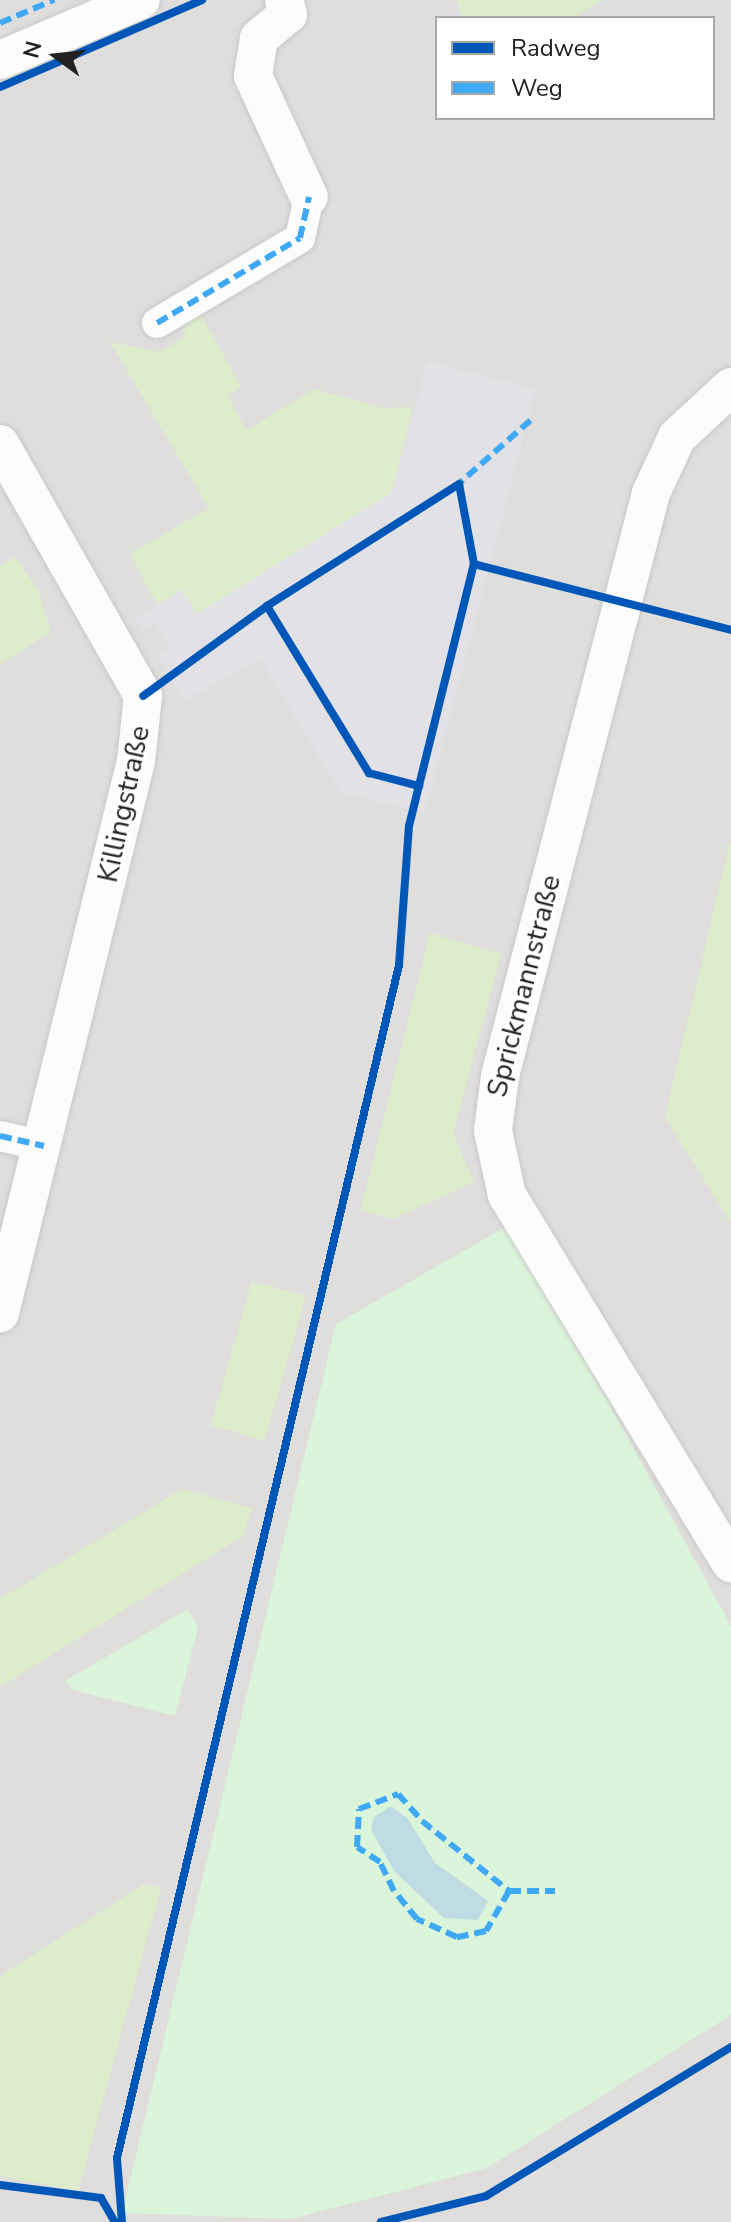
<!DOCTYPE html>
<html>
<head>
<meta charset="utf-8">
<style>
	body { margin:0 }
	#map { position:relative; width:731px; height:2222px; overflow:hidden; background:#f0eeeb; font-family:"Nunito Sans",sans-serif }
	div>[style] { position:absolute }
	.residential>* { inset:0; background:#dfdedc }
	.grass>* { inset:0; background:#ddeccb; transform-origin:0 0 }
	.park>* { inset:0; background:#daf5da }
	.parking>* { inset:0; background:#e0dfde; transform-origin:0 0 }
	.plaza>* { inset:0; background:#e2e1e5 }
	.water>* { inset:0; background:#bfdbe3 }
	.roads { filter:drop-shadow(0 0 2px #c9c8c7) drop-shadow(0 0 2px #c9c8c7) }
	.pedestrian>* { height:30px; margin:-15px; padding:0 15px; transform-origin:15px; border-radius:15px; background:#fdfcfc }
	.minor>* { height:38px; margin:-19px; padding:0 19px; transform-origin:19px; border-radius:19px; background:#fdfcfc }
	.quiet>* { height:6px; margin-top:-3px; transform-origin:0; background:repeating-linear-gradient(90deg,#3fa9f5 0 12px,transparent 0 18px) }
	.cycleway>* { height:8px; margin:-4px; padding:0 4px; transform-origin:4px; border-radius:4px; background:#0057b8 }
	span { translate:-50% -50%; white-space:nowrap; text-align:center; line-height:1.15; -webkit-text-stroke:7px #fff; paint-order:stroke }
	.street-label { font-size:28px; color:#222 }
	.legend { position:absolute; left:435px; top:16px; width:280px; height:104px; box-sizing:border-box; background:#fff; border:2px solid #a7a7a7; margin:0; padding:10px 14px; list-style:none; font-size:24px; color:#222 }
	.legend li { display:flex; align-items:center; gap:16px; height:40px }
	.legend b { width:40px; border:2px solid #a7a7a7 }
	.north { position:absolute; left:16px; top:16px; width:80px; height:80px; -webkit-text-stroke:6px #fff; paint-order:stroke; rotate:285deg; font-size:22px; font-weight:700; line-height:32px; text-align:center; color:#222 }
	.north::after { content:''; display:block; margin:auto; width:28px; height:36px; background:#222; clip-path:polygon(50% 0,100% 100%,50% 72%,0 100%) }
</style>
</head>
<body>
<div id="map">
	<div class="residential">
		<div style="clip-path:polygon(evenodd,0 0,731px 0,731px 2222px,0 2222px,0 0,437px 18px,713px 18px,713px 118px,437px 118px,437px 18px)"></div>
	</div>
	<div class="grass">
		<div style="clip-path:polygon(456px 0,602px 0,573px 18px,463px 18px)"></div>
		<div style="clip-path:polygon(200px 313px,241px 387px,228px 396px,247px 430px,314px 389px,383px 408px,413px 407px,392px 492px,197px 614px,182px 590px,157px 604px,130px 554px,209px 508px,110px 342px,159px 352px,183px 339px,187px 320px)"></div>
		<div style="clip-path:polygon(15px 557px,38px 590px,51px 632px,0 664px,0 567px)"></div>
		<div style="clip-path:polygon(730px 842px,731px 842px,731px 1223px,665px 1117px)"></div>
		<div style="clip-path:polygon(430px 933px,501px 954px,453px 1134px,474px 1182px,393px 1219px,361px 1210px)"></div>
		<div style="left:252px;top:1281px;width:56px;height:150px;rotate:16deg"></div>
		<div style="clip-path:polygon(182px 1489px,252px 1508px,243px 1536px,0 1687px,0 1599px)"></div>
		<div style="clip-path:polygon(144px 1884px,161px 1888px,78px 2191px,0 2176px,0 1976px)"></div>
	</div>
	<div class="park">
		<div style="clip-path:polygon(511px 1224px,731px 1626px,731px 2015px,487px 2168px,291px 2219px,122px 2213px,336px 1324px)"></div>
		<div style="clip-path:polygon(188px 1609px,198px 1628px,175px 1716px,73px 1690px,65px 1681px)"></div>
	</div>
	<div class="parking">
		<div style="clip-path:polygon(314px 0,448px 0,332px 46px)"></div>
		<div style="clip-path:polygon(177px 21px,208px 100px,0 178px,0 106px)"></div>
		<div style="left:526px;top:442px;width:118px;height:109px;rotate:16deg"></div>
		<div style="clip-path:polygon(673px 658px,731px 674px,731px 784px,726px 804px,597px 771px,623px 672px,666px 683px)"></div>
		<div style="left:542px;top:664px;width:38px;height:280px;rotate:15deg"></div>
		<div style="clip-path:polygon(0 708px,110px 736px,64px 927px,27px 917px,17px 956px,0 952px)"></div>
	</div>
	<div class="plaza">
		<div style="clip-path:polygon(427px 361px,536px 390px,425px 813px,340px 792px,260px 659px,184px 701px,157px 656px,170px 647px,155px 623px,142px 631px,134px 618px,182px 590px,197px 614px,392px 492px)"></div>
	</div>
	<div class="water">
		<div style="clip-path:polygon(391px 1806px,408px 1819px,435px 1863px,488px 1901px,478px 1920px,444px 1918px,395px 1872px,371px 1830px,374px 1817px)"></div>
	</div>
	<div class="roads">
		<div class="pedestrian">
			<div style="left:157px;top:323px;width:166px;rotate:-30.7deg"></div>
			<div style="left:300px;top:238px;width:42px;rotate:-77.6deg"></div>
			<div style="left:0;top:1136px;width:45px;rotate:12.8deg"></div>
		</div>
		<div class="minor">
			<div style="left:284px;top:0;width:15px;rotate:74deg"></div>
			<div style="left:288px;top:14px;width:38px;rotate:140deg"></div>
			<div style="left:259px;top:38px;width:38px;rotate:99deg"></div>
			<div style="left:253px;top:76px;width:133px;rotate:65.2deg"></div>
			<div style="left:0;top:60px;width:153px;rotate:-23.1deg"></div>
			<div style="left:731px;top:387px;width:74px;rotate:137.2deg"></div>
			<div style="left:677px;top:437px;width:62px;rotate:114.9deg"></div>
			<div style="left:651px;top:493px;width:602px;rotate:104.52deg"></div>
			<div style="left:500px;top:1076px;width:55px;rotate:97.3deg"></div>
			<div style="left:493px;top:1131px;width:66px;rotate:77.7deg"></div>
			<div style="left:507px;top:1195px;width:431px;rotate:58.7deg"></div>
			<div style="left:0;top:444px;width:290px;rotate:60.4deg"></div>
			<div style="left:143px;top:696px;width:65px;rotate:96.1deg"></div>
			<div style="left:136px;top:761px;width:569px;rotate:103.84deg"></div>
		</div>
	</div>
	<div class="quiet">
		<div style="left:0;top:23px;width:59px;rotate:-23.1deg"></div>
		<div style="left:157px;top:323px;width:166px;rotate:-30.7deg"></div>
		<div style="left:300px;top:238px;width:42px;rotate:-77.6deg"></div>
		<div style="left:454px;top:488px;width:104px;rotate:-41.5deg"></div>
		<div style="left:0;top:1136px;width:45px;rotate:12.8deg"></div>
		<div style="left:509px;top:1891px;width:46px;rotate:119.9deg"></div>
		<div style="left:486px;top:1931px;width:30px;rotate:168deg"></div>
		<div style="left:457px;top:1937px;width:44px;rotate:-155.8deg"></div>
		<div style="left:417px;top:1919px;width:36px;rotate:-129deg"></div>
		<div style="left:394px;top:1891px;width:32px;rotate:-116deg"></div>
		<div style="left:380px;top:1862px;width:27px;rotate:-147deg"></div>
		<div style="left:357px;top:1847px;width:38px;rotate:-87deg"></div>
		<div style="left:359px;top:1809px;width:42px;rotate:-21deg"></div>
		<div style="left:398px;top:1794px;width:36px;rotate:48deg"></div>
		<div style="left:422px;top:1821px;width:112px;rotate:38.8deg"></div>
		<div style="left:509px;top:1891px;width:46px"></div>
	</div>
	<div class="cycleway">
		<div style="left:0;top:87px;width:220px;rotate:-23.3deg"></div>
		<div style="left:474px;top:564px;width:265px;rotate:14.4deg"></div>
		<div style="left:267px;top:606px;width:196px;rotate:58.6deg"></div>
		<div style="left:369px;top:773px;width:52px;rotate:14.6deg"></div>
		<div style="left:0;top:2185px;width:102px;rotate:7.3deg"></div>
		<div style="left:101px;top:2198px;width:28px;rotate:60deg"></div>
		<div style="left:122px;top:2222px;width:64px;rotate:-94.5deg"></div>
		<div style="left:117px;top:2158px;width:1226px;rotate:-76.7deg"></div>
		<div style="left:399px;top:965px;width:139px;rotate:-85.9deg"></div>
		<div style="left:409px;top:826px;width:270px;rotate:-76.1deg"></div>
		<div style="left:474px;top:564px;width:81px;rotate:-100.6deg"></div>
		<div style="left:459px;top:484px;width:227px;rotate:147.6deg"></div>
		<div style="left:267px;top:606px;width:153px;rotate:144deg"></div>
		<div style="left:381px;top:2222px;width:108px;rotate:-13.9deg"></div>
		<div style="left:486px;top:2196px;width:287px;rotate:-31.3deg"></div>
	</div>
	<div class="street-label">
		<span style="left:124px;top:804px;rotate:-78deg">Killingstraße</span>
		<span style="left:524px;top:986px;rotate:-76deg">Sprickmannstraße</span>
	</div>
	<ul class="legend">
	<li><b style="height:10px;background:#0057b8"></b>Radweg</li>
	<li><b style="height:10px;background:#3fa9f5"></b>Weg</li>
	</ul>
	<div class="north">N</div>
</div>
</body>
</html>
